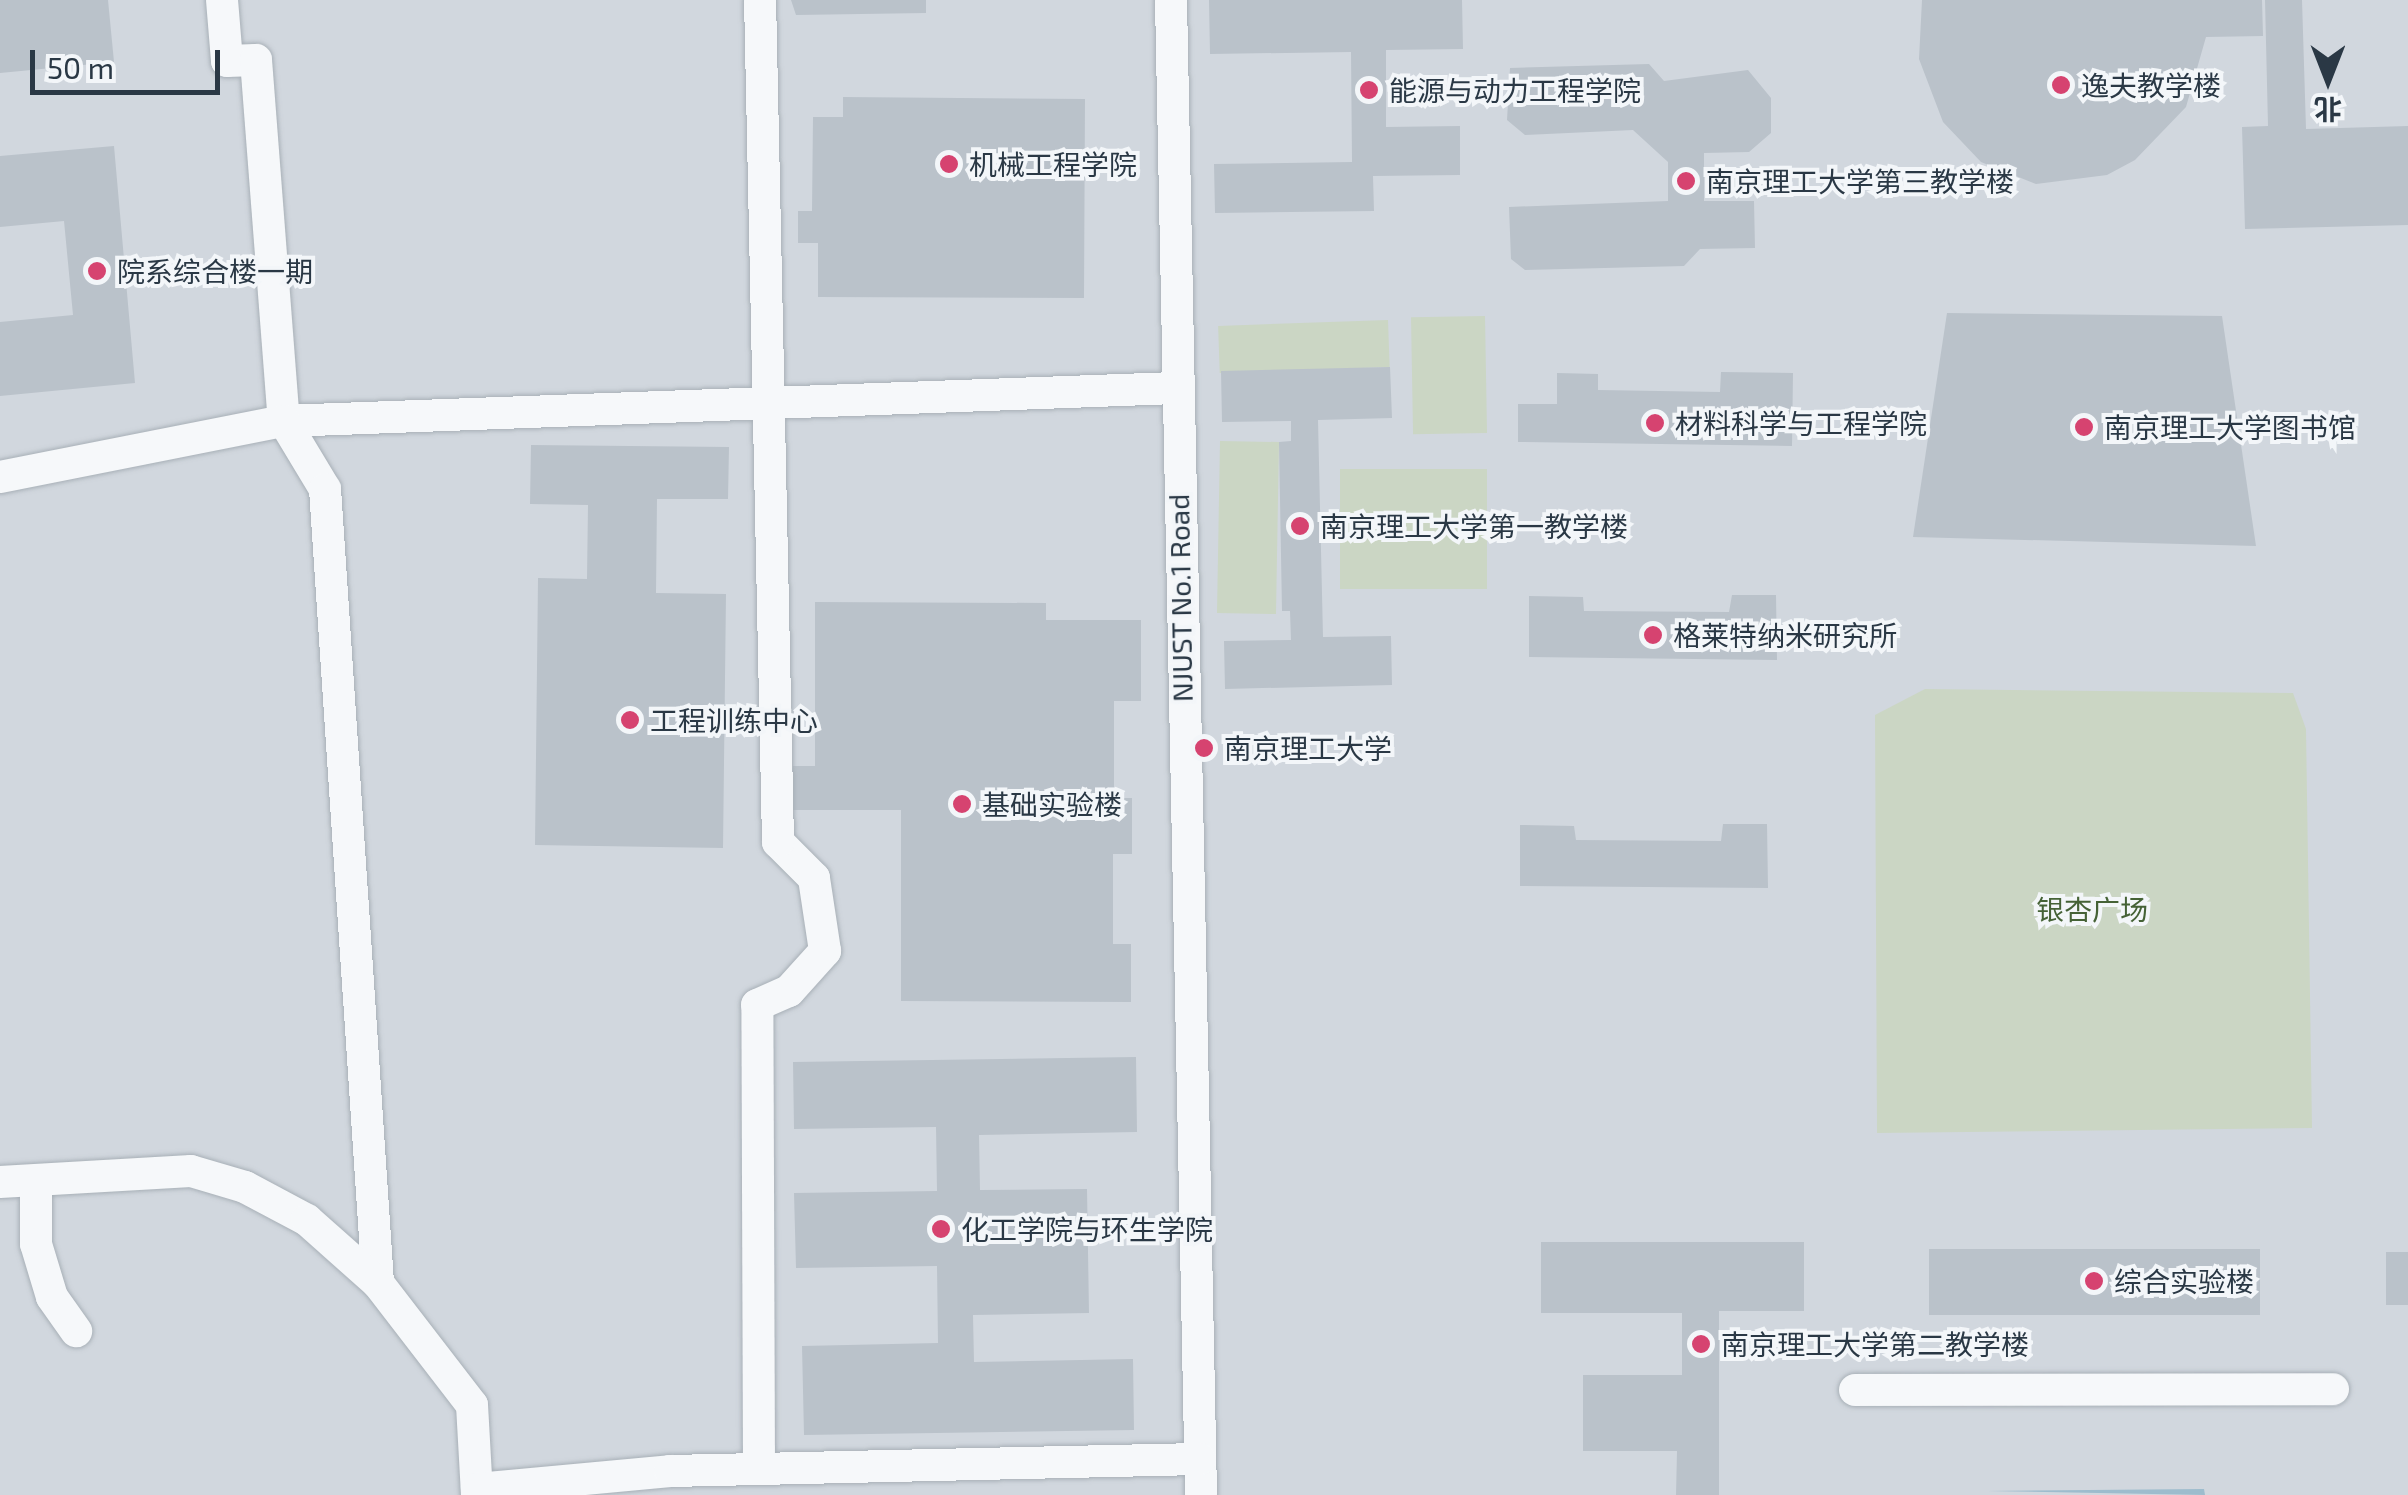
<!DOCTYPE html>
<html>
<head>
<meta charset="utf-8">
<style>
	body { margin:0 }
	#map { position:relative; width:2408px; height:1495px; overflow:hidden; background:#e3e8ec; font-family:"Exo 2","Noto Sans SC",sans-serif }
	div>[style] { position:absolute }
	.built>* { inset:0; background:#d1d7de; transform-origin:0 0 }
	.green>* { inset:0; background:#cbd6c4; transform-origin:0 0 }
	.water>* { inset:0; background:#9dbccd }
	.building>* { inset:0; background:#bac2ca; transform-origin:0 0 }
	.roads { filter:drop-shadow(0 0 2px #a8b0b7) drop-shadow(0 0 2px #a8b0b7) }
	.minor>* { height:32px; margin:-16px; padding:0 16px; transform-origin:16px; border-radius:16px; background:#f6f8fa }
	.dots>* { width:28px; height:28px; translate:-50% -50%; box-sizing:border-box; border:5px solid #f3f6f9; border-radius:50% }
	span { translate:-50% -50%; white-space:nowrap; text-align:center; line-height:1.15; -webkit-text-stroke:8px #f3f6f9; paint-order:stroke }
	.poi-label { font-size:28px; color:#2a3845 }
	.left { translate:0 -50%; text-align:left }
	.street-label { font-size:28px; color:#2a3845 }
	.park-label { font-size:28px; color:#456236 }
	.north { position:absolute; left:2278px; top:30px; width:100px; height:100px; -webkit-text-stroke:8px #f3f6f9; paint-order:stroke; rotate:180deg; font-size:28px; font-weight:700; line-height:40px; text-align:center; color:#2a3845 }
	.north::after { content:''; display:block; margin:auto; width:35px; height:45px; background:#2a3845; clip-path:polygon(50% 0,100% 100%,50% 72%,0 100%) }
	.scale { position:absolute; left:30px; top:50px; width:190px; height:45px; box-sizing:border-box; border:5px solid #2a3845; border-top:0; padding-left:12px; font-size:30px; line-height:35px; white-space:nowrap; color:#2a3845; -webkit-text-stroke:8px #f3f6f9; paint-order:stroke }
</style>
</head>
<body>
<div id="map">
	<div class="built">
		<div style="left:0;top:0;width:2408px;height:1495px"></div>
	</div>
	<div class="green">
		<div style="left:1485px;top:316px;width:117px;height:74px;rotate:89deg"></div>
		<div style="left:1388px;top:320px;width:47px;height:170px;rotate:88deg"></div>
		<div style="left:1220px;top:441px;width:59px;height:172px;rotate:1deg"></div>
		<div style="left:1487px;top:469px;width:120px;height:147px;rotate:90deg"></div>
		<div style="clip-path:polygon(1925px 689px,2293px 693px,2306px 729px,2312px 1128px,1877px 1133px,1875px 715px)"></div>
	</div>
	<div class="water">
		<div style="clip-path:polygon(2204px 1489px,2205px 1495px,1987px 1491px)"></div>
	</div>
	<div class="building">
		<div style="clip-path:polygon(0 0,108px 0,114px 62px,0 73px)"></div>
		<div style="clip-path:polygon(791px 0,926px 0,926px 13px,796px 15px)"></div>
		<div style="clip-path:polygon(1209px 0,1462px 0,1463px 49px,1386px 50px,1386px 127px,1460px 126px,1460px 175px,1373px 176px,1374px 211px,1215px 213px,1214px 164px,1352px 162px,1351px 52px,1210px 54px)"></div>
		<div style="clip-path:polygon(1922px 0,2262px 0,2263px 36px,2206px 37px,2186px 107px,2135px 160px,2107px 175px,2036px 184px,1981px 162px,1943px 122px,1919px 59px)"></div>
		<div style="clip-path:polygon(2265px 0,2302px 0,2306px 129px,2408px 126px,2408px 225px,2245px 229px,2242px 127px,2268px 126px)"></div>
		<div style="clip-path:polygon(1649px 64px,1664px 81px,1748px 70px,1771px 98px,1771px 133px,1749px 152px,1704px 153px,1704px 201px,1754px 201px,1755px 248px,1700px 249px,1684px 266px,1525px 270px,1511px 259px,1509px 207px,1668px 201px,1668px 162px,1633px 130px,1525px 135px,1507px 120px,1510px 68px)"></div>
		<div style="clip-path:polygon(843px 97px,1085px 99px,1084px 298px,818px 297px,818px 243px,798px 243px,798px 211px,812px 211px,813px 117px,843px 117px)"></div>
		<div style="clip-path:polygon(114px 146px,135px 383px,0 396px,0 322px,73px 315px,64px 221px,0 227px,0 156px)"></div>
		<div style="clip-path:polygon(1947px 313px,2222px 316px,2256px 546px,1913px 537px)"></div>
		<div style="clip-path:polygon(1390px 367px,1392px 418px,1318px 420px,1323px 637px,1391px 636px,1392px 685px,1225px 689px,1224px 641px,1291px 640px,1290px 611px,1282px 611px,1279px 442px,1291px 441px,1291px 421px,1222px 422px,1221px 371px)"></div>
		<div style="clip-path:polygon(1721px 372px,1793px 373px,1792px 446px,1518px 442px,1518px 404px,1557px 404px,1557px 373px,1598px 374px,1598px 390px,1720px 392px)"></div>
		<div style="clip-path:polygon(531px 445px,729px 447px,728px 499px,657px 499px,656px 593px,726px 594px,723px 848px,535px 845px,538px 578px,587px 579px,588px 505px,530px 504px)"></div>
		<div style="clip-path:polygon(1732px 595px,1776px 595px,1777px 660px,1529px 657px,1529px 596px,1583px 597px,1584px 611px,1729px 612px)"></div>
		<div style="clip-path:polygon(815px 602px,1046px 603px,1046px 620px,1141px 620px,1141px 701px,1114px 701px,1114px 798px,1132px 798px,1132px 854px,1113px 854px,1113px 944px,1131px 944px,1131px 1002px,901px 1001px,901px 810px,793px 810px,793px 766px,815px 766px)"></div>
		<div style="clip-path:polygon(1723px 824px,1767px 824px,1768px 888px,1520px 886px,1520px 825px,1574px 826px,1576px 840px,1721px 841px)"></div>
		<div style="clip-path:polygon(1136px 1057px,1137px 1132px,979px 1135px,980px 1190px,1087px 1189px,1089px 1313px,973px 1315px,974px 1362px,1133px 1359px,1134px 1430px,804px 1435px,802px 1346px,938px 1343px,937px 1266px,796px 1268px,794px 1193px,937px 1191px,936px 1127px,794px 1129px,793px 1062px)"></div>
		<div style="clip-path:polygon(1541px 1242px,1804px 1242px,1804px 1311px,1719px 1311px,1719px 1495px,1676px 1495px,1677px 1451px,1583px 1451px,1583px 1375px,1682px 1375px,1682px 1313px,1541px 1313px)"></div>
		<div style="left:1929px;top:1249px;width:331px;height:66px"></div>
		<div style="left:2386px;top:1252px;width:22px;height:53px"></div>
	</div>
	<div class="roads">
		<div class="minor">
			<div style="left:222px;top:0;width:61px;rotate:85.3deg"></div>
			<div style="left:227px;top:61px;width:29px;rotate:-2deg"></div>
			<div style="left:256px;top:60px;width:362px;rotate:85.6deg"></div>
			<div style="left:284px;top:421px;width:892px;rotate:-2.12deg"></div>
			<div style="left:1171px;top:0;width:1495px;rotate:88.85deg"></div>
			<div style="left:0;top:477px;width:289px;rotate:-11.2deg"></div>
			<div style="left:284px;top:421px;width:79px;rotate:58.9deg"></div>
			<div style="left:325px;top:489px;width:796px;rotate:86.18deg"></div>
			<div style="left:0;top:1182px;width:191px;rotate:-3.3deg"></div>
			<div style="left:191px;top:1171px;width:56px;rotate:16.5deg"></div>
			<div style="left:245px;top:1187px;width:70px;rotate:28deg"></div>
			<div style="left:307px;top:1220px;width:95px;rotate:41.6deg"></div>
			<div style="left:378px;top:1283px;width:154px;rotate:52.4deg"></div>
			<div style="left:472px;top:1405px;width:90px;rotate:86.8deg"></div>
			<div style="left:36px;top:1182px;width:62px;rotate:90deg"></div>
			<div style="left:36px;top:1244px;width:55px;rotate:73.2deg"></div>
			<div style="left:52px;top:1297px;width:42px;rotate:54.8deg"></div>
			<div style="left:1855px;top:1390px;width:478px;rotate:-0.1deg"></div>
			<div style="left:759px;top:1469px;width:464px;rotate:-90.2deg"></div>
			<div style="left:757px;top:1005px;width:35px;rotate:-24deg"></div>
			<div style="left:789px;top:991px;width:54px;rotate:-48deg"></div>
			<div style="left:825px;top:951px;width:74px;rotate:-98.6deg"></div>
			<div style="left:814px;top:878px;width:51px;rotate:-135deg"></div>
			<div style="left:778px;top:842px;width:842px;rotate:-91.22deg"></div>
			<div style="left:477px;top:1489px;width:194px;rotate:-5.3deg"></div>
			<div style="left:670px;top:1471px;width:530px;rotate:-1.3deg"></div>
		</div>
	</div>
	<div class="dots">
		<div style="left:2061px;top:85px;background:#d64370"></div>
		<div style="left:1369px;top:90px;background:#d64370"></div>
		<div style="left:949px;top:164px;background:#d64370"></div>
		<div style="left:1686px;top:181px;background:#d64370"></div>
		<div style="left:97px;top:271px;background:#d64370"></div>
		<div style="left:1655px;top:423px;background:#d64370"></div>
		<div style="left:2084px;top:427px;background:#d64370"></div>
		<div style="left:1300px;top:526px;background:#d64370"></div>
		<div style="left:1653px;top:635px;background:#d64370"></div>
		<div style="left:630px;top:720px;background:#d64370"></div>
		<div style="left:1204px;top:748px;background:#d64370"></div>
		<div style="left:962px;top:804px;background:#d64370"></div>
		<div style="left:941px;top:1229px;background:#d64370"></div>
		<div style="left:2094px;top:1281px;background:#d64370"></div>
		<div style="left:1701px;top:1344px;background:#d64370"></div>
	</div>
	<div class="poi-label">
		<span class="left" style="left:2081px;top:85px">逸夫教学楼</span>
		<span class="left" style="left:1389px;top:90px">能源与动力工程学院</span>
		<span class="left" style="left:969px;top:164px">机械工程学院</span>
		<span class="left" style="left:1706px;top:181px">南京理工大学第三教学楼</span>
		<span class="left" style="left:117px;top:271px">院系综合楼一期</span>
		<span class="left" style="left:1675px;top:423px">材料科学与工程学院</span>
		<span class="left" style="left:2104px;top:427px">南京理工大学图书馆</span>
		<span class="left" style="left:1320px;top:526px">南京理工大学第一教学楼</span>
		<span class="left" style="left:1673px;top:635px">格莱特纳米研究所</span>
		<span class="left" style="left:650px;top:720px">工程训练中心</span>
		<span class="left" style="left:1224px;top:748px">南京理工大学</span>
		<span class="left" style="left:982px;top:804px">基础实验楼</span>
		<span class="left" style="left:961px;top:1229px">化工学院与环生学院</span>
		<span class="left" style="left:2114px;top:1281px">综合实验楼</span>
		<span class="left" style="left:1721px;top:1344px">南京理工大学第二教学楼</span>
	</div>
	<div class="street-label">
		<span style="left:1180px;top:598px;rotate:-91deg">NJUST No.1 Road</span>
	</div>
	<div class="park-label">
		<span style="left:2092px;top:909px">银杏广场</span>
	</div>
	<div class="north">北</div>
	<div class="scale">50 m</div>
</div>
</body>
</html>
